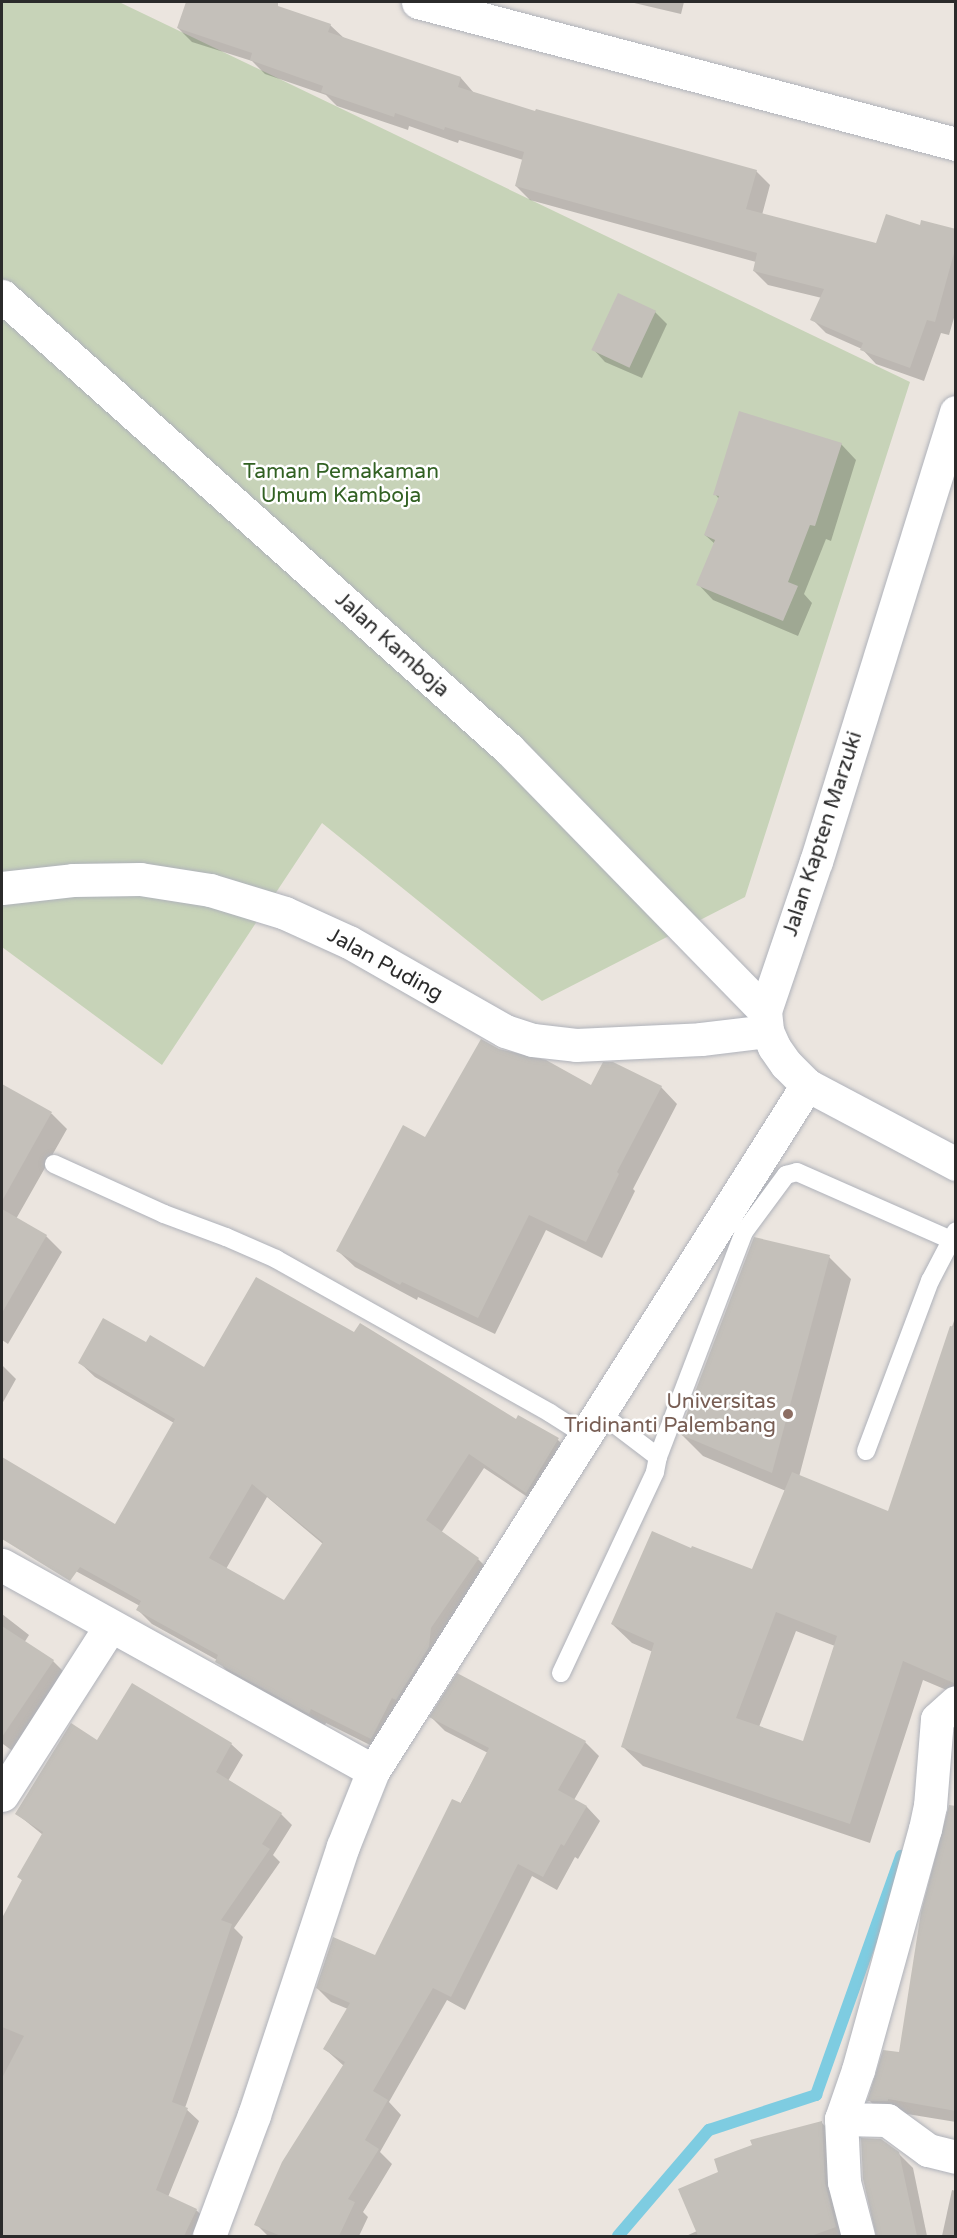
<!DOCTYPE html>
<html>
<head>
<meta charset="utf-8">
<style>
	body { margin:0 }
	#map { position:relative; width:957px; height:2238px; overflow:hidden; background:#ebe5df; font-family:"Varela Round",sans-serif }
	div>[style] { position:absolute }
	.cemetery>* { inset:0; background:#c7d3b8 }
	.shadow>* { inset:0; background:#0003 }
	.stream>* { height:12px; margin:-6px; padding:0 6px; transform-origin:6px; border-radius:6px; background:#7ecce1 }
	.building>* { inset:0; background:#c4c0ba; transform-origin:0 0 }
	.roads { filter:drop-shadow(0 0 2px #afb2ba) drop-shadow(0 0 2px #afb2ba) }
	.service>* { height:18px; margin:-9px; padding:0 9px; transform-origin:9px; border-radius:9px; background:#fff }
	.minor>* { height:33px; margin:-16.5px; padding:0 16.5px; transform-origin:16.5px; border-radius:16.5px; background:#fff }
	.dots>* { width:16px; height:16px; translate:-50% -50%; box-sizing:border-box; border:3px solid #fff; border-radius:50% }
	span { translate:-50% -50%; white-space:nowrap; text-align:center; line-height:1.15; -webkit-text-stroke:5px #fff; paint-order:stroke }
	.park-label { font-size:21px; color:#326123 }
	.street-label { font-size:21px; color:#2b2b2b }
	.education-label { font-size:21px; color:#785e54 }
	.right { translate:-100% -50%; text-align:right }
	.frame { position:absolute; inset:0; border:3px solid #2b2b2b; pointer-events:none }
</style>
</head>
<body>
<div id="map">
	<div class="cemetery">
		<div style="clip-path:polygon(2px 2px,119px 2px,910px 382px,745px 897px,542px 1001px,322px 823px,162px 1065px,2px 947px)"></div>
	</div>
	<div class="shadow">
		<div style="clip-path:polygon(187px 2px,275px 2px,278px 7px,330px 25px,345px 39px,461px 78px,474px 93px,536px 113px,756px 171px,770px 185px,762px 215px,877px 244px,921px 227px,956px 230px,956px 311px,949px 335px,941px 333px,924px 381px,876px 364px,862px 349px,826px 333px,812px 319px,822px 298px,768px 285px,754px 271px,756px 262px,530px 200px,516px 186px,523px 160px,459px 140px,458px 143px,409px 126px,408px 130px,337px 106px,326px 95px,265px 74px,252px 61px,192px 42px,178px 28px)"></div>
		<div style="clip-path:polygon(630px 2px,684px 2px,681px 14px)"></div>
		<div style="clip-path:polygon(655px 312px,667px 324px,642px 378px,605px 362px,593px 349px)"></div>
		<div style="clip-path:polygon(841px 444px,856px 460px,831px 541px,826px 539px,804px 594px,812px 603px,798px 636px,713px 600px,698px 584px,715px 544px,705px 535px,719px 499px,715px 494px)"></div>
		<div style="clip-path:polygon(499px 1050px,592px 1087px,661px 1087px,677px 1104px,633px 1189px,635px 1191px,602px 1258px,546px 1230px,495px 1334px,418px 1297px,417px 1300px,355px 1267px,338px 1251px)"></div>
		<div style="clip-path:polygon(2px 1085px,52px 1114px,67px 1129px,16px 1219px,46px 1236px,62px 1252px,8px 1344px,2px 1340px)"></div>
		<div style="clip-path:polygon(evenodd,829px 1257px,851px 1279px,799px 1477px,889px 1513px,956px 1315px,956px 1694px,923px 1680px,870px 1843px,643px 1766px,623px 1747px,653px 1652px,632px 1643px,612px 1624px,692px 1550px,753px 1571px,786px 1491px,703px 1456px,681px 1434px,829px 1257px,796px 1631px,835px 1646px,804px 1742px,759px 1727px,796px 1631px)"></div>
		<div style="clip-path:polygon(evenodd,146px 1344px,205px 1369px,516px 1421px,558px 1440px,572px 1454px,541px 1506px,484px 1468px,441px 1533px,478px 1559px,493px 1574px,386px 1753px,326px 1723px,324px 1727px,231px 1676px,217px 1660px,152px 1624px,138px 1610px,140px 1606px,2px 1531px,2px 1458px,116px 1526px,174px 1423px,95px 1377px,80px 1363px,146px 1344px,267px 1497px,323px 1544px,284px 1602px,226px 1569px,267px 1497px)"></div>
		<div style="clip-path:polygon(2px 1365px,16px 1379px,2px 1404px,2px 1364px)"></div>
		<div style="clip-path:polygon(2px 1614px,29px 1635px,24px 1643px,53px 1661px,64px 1672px,22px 1758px,3px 1744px,2px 1747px)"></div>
		<div style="clip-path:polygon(431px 1717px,585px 1742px,599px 1756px,574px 1800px,587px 1807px,600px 1821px,578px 1859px,575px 1857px,557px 1890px,532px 1876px,465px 2010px,447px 2000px,389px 2102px,401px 2115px,380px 2152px,392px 2164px,363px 2212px,368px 2217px,359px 2236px,268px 2236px,256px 2224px,344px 2066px,325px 2049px,348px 2009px,331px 2002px,317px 1988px,376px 1957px,488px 1753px,445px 1731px)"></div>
		<div style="clip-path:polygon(98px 1742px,231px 1744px,243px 1755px,228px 1781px,281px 1814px,292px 1825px,273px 1855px,280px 1862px,234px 1928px,243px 1937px,185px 2108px,199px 2121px,168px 2197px,196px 2210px,208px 2221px,201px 2236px,2px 2236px,2px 1921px,23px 1881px,19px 1877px,43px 1835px,17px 1814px)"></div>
		<div style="clip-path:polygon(956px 1791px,956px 2122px,901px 2113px,883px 2115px,869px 2100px,901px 2054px,948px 1855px)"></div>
		<div style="clip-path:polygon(822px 2123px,836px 2137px,849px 2236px,686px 2236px,697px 2231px,720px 2173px)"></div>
		<div style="clip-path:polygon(898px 2153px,913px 2168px,927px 2236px,878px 2236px)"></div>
		<div style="clip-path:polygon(952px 2190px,956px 2191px,956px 2236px,942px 2236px)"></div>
	</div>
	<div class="stream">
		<div style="left:618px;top:2236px;width:140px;rotate:-49.4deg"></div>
		<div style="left:709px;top:2130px;width:113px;rotate:-18.1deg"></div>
		<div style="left:816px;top:2095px;width:254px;rotate:-70.4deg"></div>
	</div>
	<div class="building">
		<div style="clip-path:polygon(186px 2px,278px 2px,278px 6px,331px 24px,328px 32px,461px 77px,458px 87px,535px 111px,536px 109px,757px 170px,746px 209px,876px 243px,886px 214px,920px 225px,921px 220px,956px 229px,956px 246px,935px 322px,927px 320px,910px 368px,860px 350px,863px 343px,810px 320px,824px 289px,753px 271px,757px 253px,515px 186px,524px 152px,445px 127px,444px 130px,395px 113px,394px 117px,321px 92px,323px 86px,250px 60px,252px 53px,177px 28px)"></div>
		<div style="left:618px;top:293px;width:42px;height:63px;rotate:25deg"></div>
		<div style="clip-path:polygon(739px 411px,842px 443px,815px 526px,810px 525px,788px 582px,798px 586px,783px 621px,696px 585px,715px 540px,704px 535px,719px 496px,713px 495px)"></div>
		<div style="clip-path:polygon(481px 1039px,499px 1049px,546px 1060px,591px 1085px,603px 1062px,613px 1062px,662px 1086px,617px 1172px,619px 1174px,586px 1242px,529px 1215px,478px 1318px,402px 1282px,400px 1285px,336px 1251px,403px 1125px,425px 1137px)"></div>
		<div style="clip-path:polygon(2px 1084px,52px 1112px,2px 1201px)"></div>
		<div style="clip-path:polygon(2px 1209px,47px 1235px,2px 1313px)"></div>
		<div style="clip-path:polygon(754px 1237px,830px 1255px,772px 1473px,679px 1434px)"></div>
		<div style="clip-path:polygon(evenodd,256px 1277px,354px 1332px,360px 1323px,516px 1419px,518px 1415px,559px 1438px,526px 1493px,469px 1454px,426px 1520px,479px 1558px,431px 1628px,429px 1647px,396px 1700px,392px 1698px,371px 1739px,311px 1709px,309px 1714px,215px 1662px,218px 1655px,136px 1610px,141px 1601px,80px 1567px,70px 1581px,2px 1539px,2px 1457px,115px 1524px,175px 1419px,78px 1363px,103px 1318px,146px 1342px,150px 1335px,204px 1367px,256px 1277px,252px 1484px,323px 1542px,284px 1600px,209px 1558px,252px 1484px)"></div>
		<div style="clip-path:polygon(evenodd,950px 1326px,956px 1327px,956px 1684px,903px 1661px,850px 1824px,621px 1747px,654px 1643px,611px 1624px,652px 1531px,691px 1548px,692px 1546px,752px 1569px,792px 1472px,888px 1511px,950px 1326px,776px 1612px,837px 1636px,803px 1741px,736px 1718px,776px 1612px)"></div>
		<div style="clip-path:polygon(2px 1626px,54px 1660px,2px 1737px)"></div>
		<div style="clip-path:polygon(457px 1673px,586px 1741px,558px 1790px,587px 1806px,564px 1846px,561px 1844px,543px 1877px,518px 1864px,451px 1997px,433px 1988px,373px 2091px,388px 2100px,365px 2140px,379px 2149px,348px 2199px,355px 2202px,339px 2236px,281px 2236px,254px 2225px,282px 2162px,345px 2062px,323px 2049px,350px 2003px,316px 1988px,333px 1937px,375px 1955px,452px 1799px,461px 1803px,489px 1748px,429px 1717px)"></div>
		<div style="clip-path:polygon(132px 1683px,232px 1743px,216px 1772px,282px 1813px,262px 1844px,270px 1849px,221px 1920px,232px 1924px,172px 2102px,188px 2108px,156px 2190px,197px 2209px,184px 2236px,2px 2236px,2px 2078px,24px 2036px,2px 2027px,2px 1918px,22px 1880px,17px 1877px,43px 1832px,15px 1814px,71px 1723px,97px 1740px)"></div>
		<div style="clip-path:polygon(949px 1805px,956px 1806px,956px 2111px,888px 2099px,888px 2101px,867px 2101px,883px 2050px,899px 2052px,921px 1912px)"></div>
		<div style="clip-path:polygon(822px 2121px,825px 2183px,836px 2227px,811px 2236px,698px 2236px,678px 2189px,718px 2172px,714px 2159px,752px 2145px,750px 2140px)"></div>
		<div style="clip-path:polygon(861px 2138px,881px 2139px,899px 2152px,917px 2236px,876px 2236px,863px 2179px)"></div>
	</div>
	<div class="roads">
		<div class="service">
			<div style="left:54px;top:1164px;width:121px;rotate:24.4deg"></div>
			<div style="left:164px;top:1214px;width:66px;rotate:20.4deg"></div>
			<div style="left:226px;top:1237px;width:55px;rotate:23.7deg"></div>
			<div style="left:276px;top:1259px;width:314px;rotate:29.3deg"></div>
			<div style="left:550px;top:1413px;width:43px;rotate:32.6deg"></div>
			<div style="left:866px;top:1451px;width:182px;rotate:-69.4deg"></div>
			<div style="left:930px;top:1281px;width:56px;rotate:-62.5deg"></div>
			<div style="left:658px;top:1457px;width:241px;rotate:-69.1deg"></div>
			<div style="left:744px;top:1232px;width:71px;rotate:-53.6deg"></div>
			<div style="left:786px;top:1175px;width:11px;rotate:-15deg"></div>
			<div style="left:797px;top:1172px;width:174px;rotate:23.8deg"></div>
			<div style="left:561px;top:1673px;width:222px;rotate:-64.9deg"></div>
			<div style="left:655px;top:1472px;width:15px;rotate:-79deg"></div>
			<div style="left:658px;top:1457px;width:73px;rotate:-142.8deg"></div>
		</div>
		<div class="minor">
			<div style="left:418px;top:2px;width:556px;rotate:14.79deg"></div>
			<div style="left:2px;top:296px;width:680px;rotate:41.78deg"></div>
			<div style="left:509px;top:749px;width:366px;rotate:45.7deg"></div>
			<div style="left:956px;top:412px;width:470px;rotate:107.3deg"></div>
			<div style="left:816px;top:861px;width:158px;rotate:108.8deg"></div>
			<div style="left:765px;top:1011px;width:20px;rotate:84deg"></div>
			<div style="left:767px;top:1031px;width:17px;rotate:66deg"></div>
			<div style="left:774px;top:1047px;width:21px;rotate:55deg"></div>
			<div style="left:786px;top:1064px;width:30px;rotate:45deg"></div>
			<div style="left:807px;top:1085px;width:169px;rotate:27.9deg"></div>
			<div style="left:2px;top:888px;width:71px;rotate:-6.4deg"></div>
			<div style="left:73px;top:880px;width:67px;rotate:-0.9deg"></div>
			<div style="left:140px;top:879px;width:71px;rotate:8.9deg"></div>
			<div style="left:210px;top:890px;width:78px;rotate:17deg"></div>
			<div style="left:285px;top:913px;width:70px;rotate:24.4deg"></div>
			<div style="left:349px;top:942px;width:180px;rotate:29.7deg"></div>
			<div style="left:505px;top:1031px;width:29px;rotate:18deg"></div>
			<div style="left:533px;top:1040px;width:43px;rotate:6.6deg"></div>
			<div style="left:576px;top:1045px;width:125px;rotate:-2.7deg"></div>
			<div style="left:701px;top:1039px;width:66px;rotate:-6.9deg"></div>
			<div style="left:2px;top:1565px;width:424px;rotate:29deg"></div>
			<div style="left:2px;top:1795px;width:200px;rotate:-57.3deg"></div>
			<div style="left:841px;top:2119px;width:46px;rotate:1.2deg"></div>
			<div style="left:887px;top:2120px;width:51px;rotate:36.2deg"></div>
			<div style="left:928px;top:2150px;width:29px;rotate:14deg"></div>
			<div style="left:209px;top:2236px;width:129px;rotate:-69.6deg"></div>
			<div style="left:254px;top:2115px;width:283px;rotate:-71.7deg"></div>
			<div style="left:343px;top:1846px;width:81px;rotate:-68.2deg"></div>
			<div style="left:373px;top:1771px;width:812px;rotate:-57.68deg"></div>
			<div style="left:858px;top:2236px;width:56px;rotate:-104.5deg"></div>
			<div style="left:844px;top:2182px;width:63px;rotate:-92.7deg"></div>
			<div style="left:841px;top:2119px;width:52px;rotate:-70.9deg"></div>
			<div style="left:858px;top:2070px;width:250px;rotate:-74.5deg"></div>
			<div style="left:925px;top:1829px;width:24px;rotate:-78deg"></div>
			<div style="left:930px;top:1806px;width:87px;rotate:-85.4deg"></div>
			<div style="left:937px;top:1719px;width:25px;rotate:-42deg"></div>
		</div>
	</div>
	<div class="dots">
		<div style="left:788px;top:1414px;background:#8d6e63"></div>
	</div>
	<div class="park-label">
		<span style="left:341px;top:484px">Taman Pemakaman<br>Umum Kamboja</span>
	</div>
	<div class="street-label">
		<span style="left:392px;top:645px;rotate:42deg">Jalan Kamboja</span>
		<span style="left:823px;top:834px;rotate:-72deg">Jalan Kapten Marzuki</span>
		<span style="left:385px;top:965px;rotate:29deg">Jalan Puding</span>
	</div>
	<div class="education-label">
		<span class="right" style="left:776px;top:1414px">Universitas<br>Tridinanti Palembang</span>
	</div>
	<div class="frame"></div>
</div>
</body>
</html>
